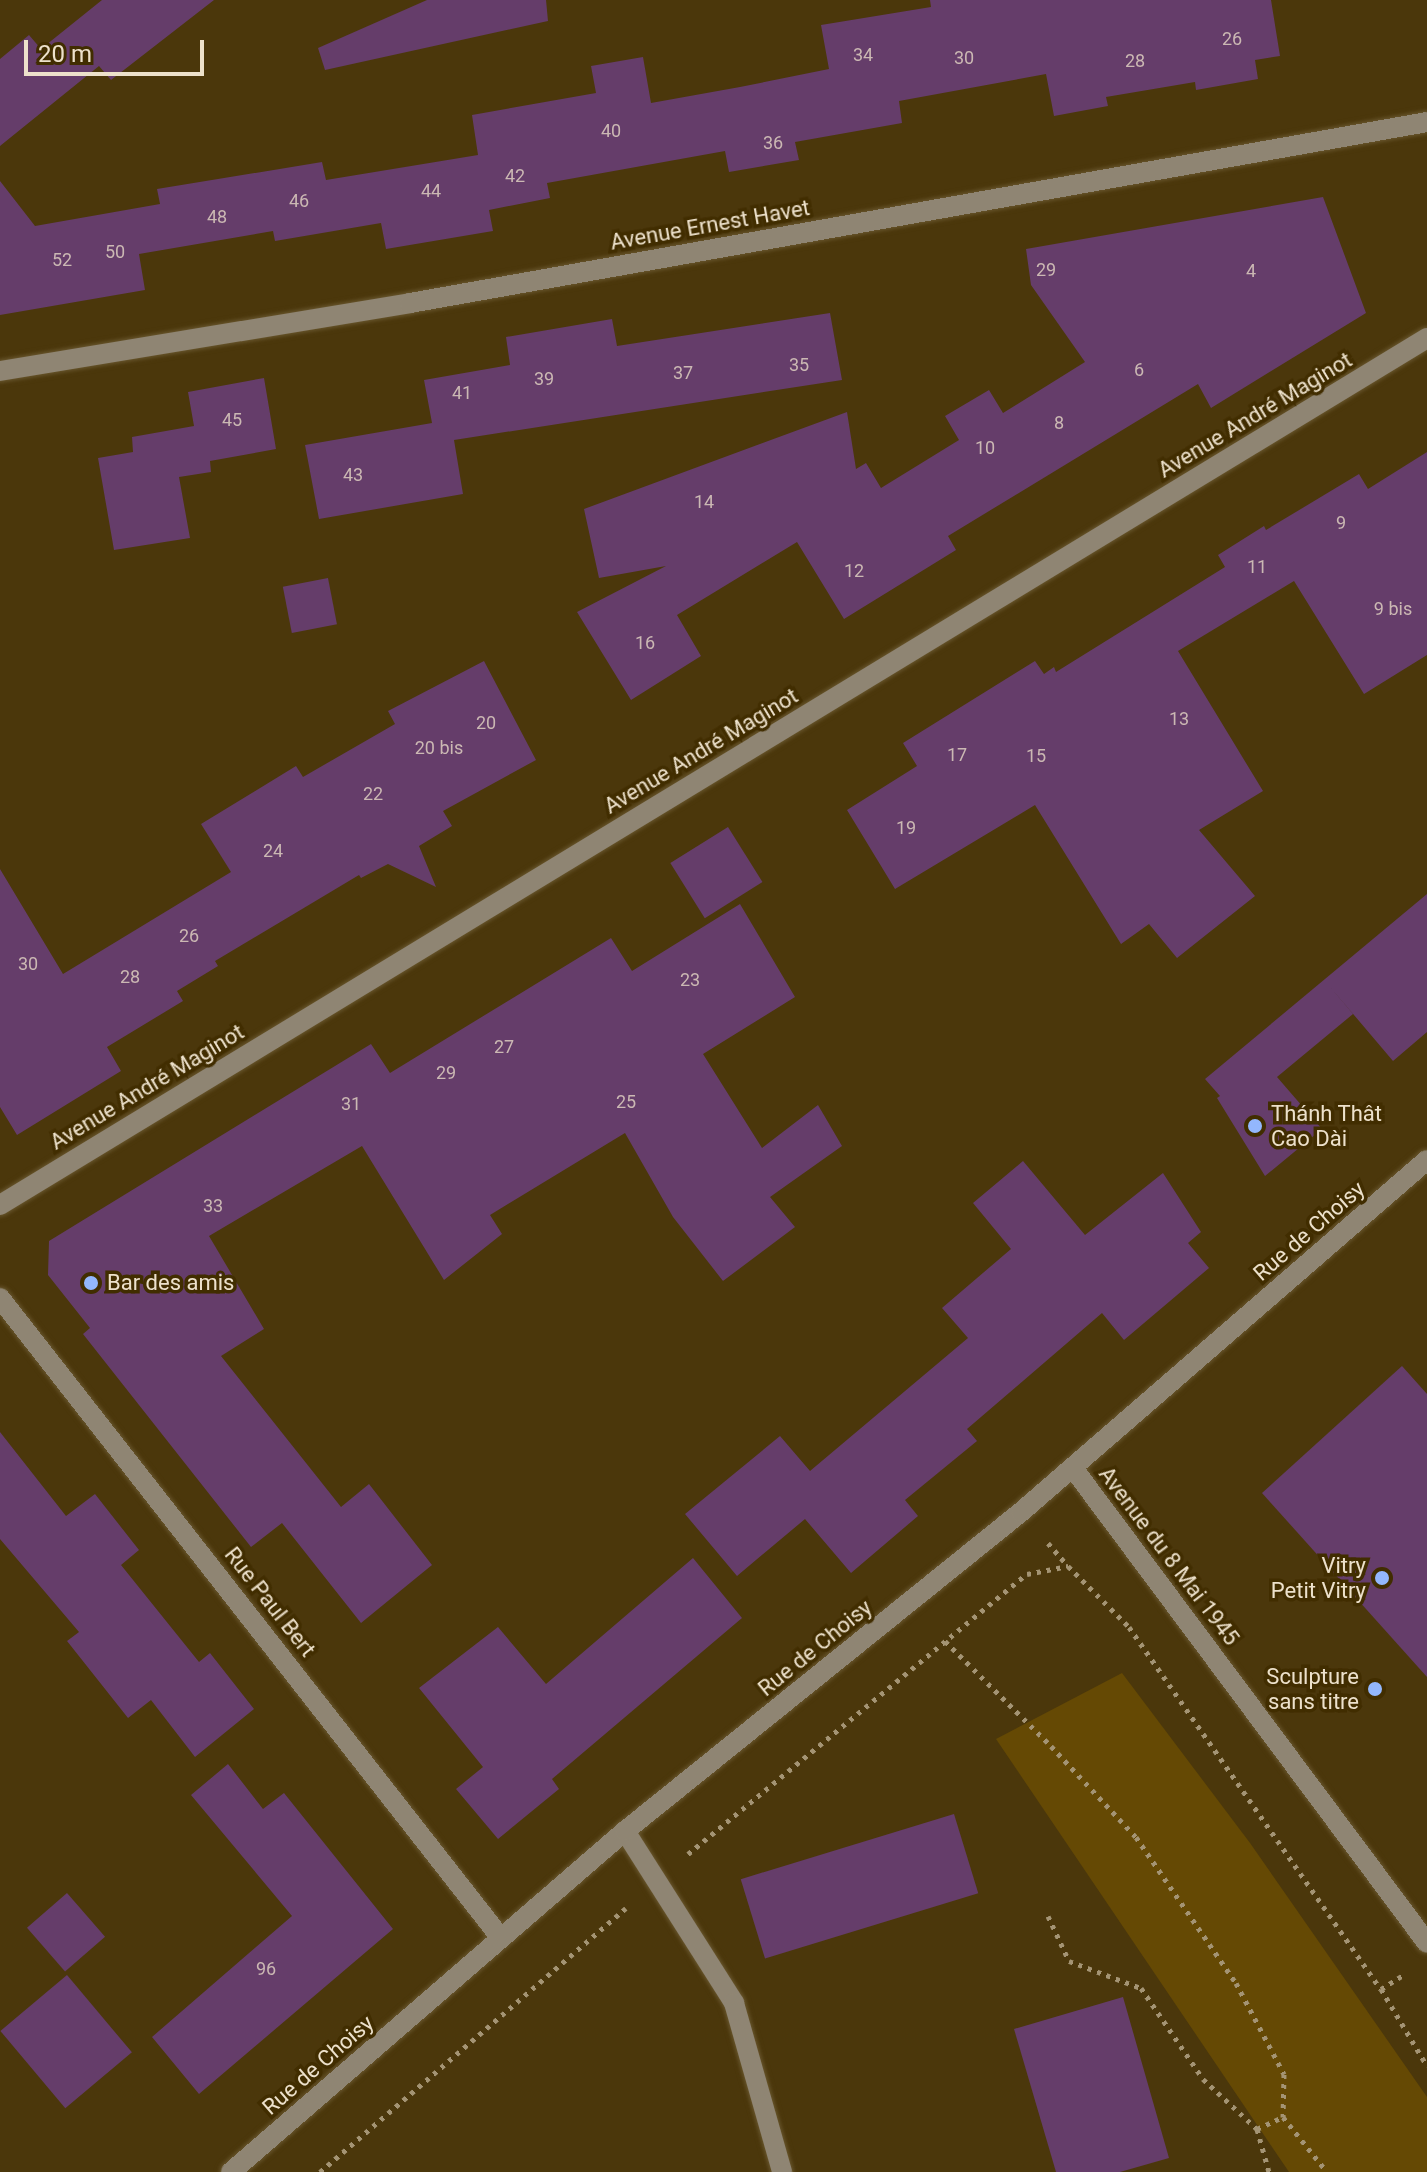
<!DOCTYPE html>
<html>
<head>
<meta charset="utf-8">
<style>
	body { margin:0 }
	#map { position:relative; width:1427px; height:2172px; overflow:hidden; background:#4b370b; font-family:Roboto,sans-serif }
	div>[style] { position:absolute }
	.green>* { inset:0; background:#654904 }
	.building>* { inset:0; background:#653d6a; transform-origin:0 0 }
	.path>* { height:5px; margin-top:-2.5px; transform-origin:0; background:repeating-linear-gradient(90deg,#a49474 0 4px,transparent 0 10px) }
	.roads { filter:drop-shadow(0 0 2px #68562e) drop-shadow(0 0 2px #68562e) }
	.minor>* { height:20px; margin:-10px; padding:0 10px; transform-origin:10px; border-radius:10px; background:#8f8573 }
	.dots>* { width:22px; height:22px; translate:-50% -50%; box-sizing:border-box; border:4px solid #412d00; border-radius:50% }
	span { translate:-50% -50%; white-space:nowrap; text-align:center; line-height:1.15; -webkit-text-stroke:7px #412d00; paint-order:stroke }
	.number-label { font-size:18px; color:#cbb8b3 }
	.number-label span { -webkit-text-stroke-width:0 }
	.street-label { font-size:22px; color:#ede1cb }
	.poi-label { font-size:22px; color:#ede1cb }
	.left { translate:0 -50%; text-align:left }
	.right { translate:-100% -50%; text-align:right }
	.scale { position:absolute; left:24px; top:40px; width:180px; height:36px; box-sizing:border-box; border:4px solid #ede1cb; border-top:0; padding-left:10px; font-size:24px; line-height:28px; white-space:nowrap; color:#ede1cb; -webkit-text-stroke:6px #412d00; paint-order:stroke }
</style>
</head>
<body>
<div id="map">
	<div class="green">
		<div style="clip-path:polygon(1122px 1673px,1250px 1843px,1427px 2097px,1427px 2172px,1289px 2172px,996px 1739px)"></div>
	</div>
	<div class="building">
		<div style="clip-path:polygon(102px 0,214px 0,111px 80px,99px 66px,0 146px,0 59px,29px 35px,41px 49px)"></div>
		<div style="clip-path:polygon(427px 0,546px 0,548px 21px,325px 70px,318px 48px)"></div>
		<div style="clip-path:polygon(930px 0,1271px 0,1280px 56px,1255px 60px,1258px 79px,1196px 90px,1195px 82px,1106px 97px,1108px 106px,1054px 116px,1046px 74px,899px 101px,902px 123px,795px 142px,799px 160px,729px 172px,725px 151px,547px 183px,550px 198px,489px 210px,493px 231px,386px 249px,381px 223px,275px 241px,273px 231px,139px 254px,145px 290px,0 315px,0 181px,35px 226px,160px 204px,157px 189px,322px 162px,326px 180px,478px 155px,472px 115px,596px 93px,591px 66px,643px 57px,651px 103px,740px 87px,829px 69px,821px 25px,931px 7px)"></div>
		<div style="clip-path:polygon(1323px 197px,1366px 313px,1211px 408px,1198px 384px,948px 536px,956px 550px,844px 619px,797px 542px,677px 615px,701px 656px,631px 700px,577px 612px,666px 566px,599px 578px,584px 509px,847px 412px,856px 469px,866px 463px,881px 488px,959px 440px,945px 416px,989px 390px,1003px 413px,1085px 362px,1031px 285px,1026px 249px)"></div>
		<div style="clip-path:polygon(830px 313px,842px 380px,454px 440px,463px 494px,319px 519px,305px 445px,432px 423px,424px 380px,510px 365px,506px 337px,612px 319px,617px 346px)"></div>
		<div style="clip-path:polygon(264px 378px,276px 449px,210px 461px,211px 472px,179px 477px,190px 538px,114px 550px,98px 458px,133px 452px,132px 437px,194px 426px,188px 392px)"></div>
		<div style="clip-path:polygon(1427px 452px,1427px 655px,1364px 694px,1294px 581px,1178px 651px,1263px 791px,1199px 830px,1255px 896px,1177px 958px,1149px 924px,1121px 944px,1035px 805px,895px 889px,847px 810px,917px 766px,903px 743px,1035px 661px,1044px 674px,1054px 667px,1056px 672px,1225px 567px,1218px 555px,1264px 526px,1266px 530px,1359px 474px,1368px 489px)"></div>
		<div style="left:328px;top:578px;width:47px;height:46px;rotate:79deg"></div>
		<div style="clip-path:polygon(484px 661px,536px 760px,443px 811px,452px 826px,419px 846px,436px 887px,388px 864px,361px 878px,359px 875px,215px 961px,218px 966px,177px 991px,183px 1001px,107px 1047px,121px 1071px,17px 1135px,0 1107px,0 869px,63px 974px,231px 872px,201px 824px,296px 766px,303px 777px,395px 724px,388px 711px)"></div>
		<div style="left:728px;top:827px;width:65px;height:68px;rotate:58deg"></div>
		<div style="clip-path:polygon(1427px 894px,1427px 1032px,1393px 1061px,1326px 982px,1353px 1014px,1277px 1077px,1322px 1129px,1265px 1176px,1217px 1098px,1220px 1096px,1205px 1079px)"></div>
		<div style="clip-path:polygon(740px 904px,795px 997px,703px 1054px,762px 1148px,818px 1105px,842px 1146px,770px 1197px,795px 1227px,723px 1281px,673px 1217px,625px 1133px,490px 1215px,502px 1234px,444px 1280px,362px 1146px,209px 1236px,264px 1329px,221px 1356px,341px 1507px,369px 1484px,432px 1565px,361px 1623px,282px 1523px,251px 1547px,83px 1334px,90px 1328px,48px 1275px,49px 1241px,371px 1044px,390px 1073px,611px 938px,632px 971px)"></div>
		<div style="clip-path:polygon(1023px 1161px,1085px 1235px,1163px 1173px,1201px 1232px,1188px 1243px,1209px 1268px,1124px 1340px,1102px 1313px,967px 1429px,977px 1441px,905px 1500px,918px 1516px,851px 1573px,805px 1519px,737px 1576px,685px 1514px,780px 1436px,810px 1471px,968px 1338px,942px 1308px,1011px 1249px,973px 1203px)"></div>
		<div style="clip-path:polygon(1402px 1366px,1427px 1394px,1427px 1677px,1262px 1493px)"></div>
		<div style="clip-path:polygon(0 1432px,66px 1516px,95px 1494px,139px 1550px,121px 1565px,199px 1662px,210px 1653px,254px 1709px,195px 1757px,151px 1700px,128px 1718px,67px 1641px,79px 1632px,0 1539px)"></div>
		<div style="clip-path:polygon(693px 1558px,742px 1618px,552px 1779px,559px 1789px,498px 1839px,456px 1789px,483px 1767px,419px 1688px,498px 1627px,546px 1684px)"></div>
		<div style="clip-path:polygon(228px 1764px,263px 1809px,284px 1793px,393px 1929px,199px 2094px,152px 2037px,292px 1916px,191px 1795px)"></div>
		<div style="left:954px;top:1814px;width:83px;height:223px;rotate:73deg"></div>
		<div style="left:67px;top:1893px;width:58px;height:53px;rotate:49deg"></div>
		<div style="left:67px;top:1975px;width:101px;height:87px;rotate:50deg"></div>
		<div style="clip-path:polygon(1123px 1997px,1169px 2158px,1120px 2172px,1056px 2172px,1014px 2029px)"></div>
	</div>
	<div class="path">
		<div style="left:1048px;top:1543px;width:29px;rotate:49deg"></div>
		<div style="left:945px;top:1641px;width:149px;rotate:44.7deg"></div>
		<div style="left:1051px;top:1746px;width:125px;rotate:47deg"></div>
		<div style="left:1136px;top:1837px;width:177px;rotate:55.6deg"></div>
		<div style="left:1236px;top:1983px;width:103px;rotate:62.2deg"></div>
		<div style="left:1284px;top:2074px;width:43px;rotate:91.3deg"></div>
		<div style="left:1283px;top:2117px;width:70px;rotate:51.3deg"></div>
		<div style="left:688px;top:1854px;width:440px;rotate:-39.6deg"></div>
		<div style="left:1027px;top:1574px;width:42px;rotate:-11deg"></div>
		<div style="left:1068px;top:1566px;width:86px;rotate:45deg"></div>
		<div style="left:1129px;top:1627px;width:441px;rotate:55.2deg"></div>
		<div style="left:1381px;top:1989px;width:90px;rotate:59.1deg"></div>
		<div style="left:1048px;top:1916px;width:50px;rotate:65deg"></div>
		<div style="left:1069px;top:1961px;width:77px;rotate:20.6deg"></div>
		<div style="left:1141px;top:1988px;width:110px;rotate:55.7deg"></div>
		<div style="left:1203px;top:2079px;width:74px;rotate:42.8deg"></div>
		<div style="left:1257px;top:2129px;width:29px;rotate:-25deg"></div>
		<div style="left:1381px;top:1989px;width:26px;rotate:-32deg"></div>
		<div style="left:1257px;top:2129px;width:45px;rotate:74.4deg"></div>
		<div style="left:320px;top:2172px;width:404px;rotate:-40.8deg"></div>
	</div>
	<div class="roads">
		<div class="minor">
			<div style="left:0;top:371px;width:416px;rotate:-9.4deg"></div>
			<div style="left:410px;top:303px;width:1033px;rotate:-10.09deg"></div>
			<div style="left:0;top:1205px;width:1670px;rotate:-31.28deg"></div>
			<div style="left:0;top:1298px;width:813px;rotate:51.95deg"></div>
			<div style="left:1073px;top:1468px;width:592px;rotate:53.3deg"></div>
			<div style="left:625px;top:1831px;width:204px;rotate:57.6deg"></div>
			<div style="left:734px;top:2003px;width:176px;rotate:74.1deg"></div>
			<div style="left:231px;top:2172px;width:521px;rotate:-40.88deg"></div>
			<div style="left:625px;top:1831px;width:509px;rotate:-38.85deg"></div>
			<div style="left:1021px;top:1512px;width:537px;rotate:-40.93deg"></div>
		</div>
	</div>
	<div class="dots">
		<div style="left:1255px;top:1126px;background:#93b7fd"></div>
		<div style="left:91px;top:1283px;background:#93b7fd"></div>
		<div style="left:1382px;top:1578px;background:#93b7fd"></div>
		<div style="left:1375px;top:1689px;background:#93b7fd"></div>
	</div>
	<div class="number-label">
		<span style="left:1232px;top:39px">26</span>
		<span style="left:863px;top:55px">34</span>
		<span style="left:964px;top:58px">30</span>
		<span style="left:1135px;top:61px">28</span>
		<span style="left:611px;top:131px">40</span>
		<span style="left:773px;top:143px">36</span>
		<span style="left:515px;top:176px">42</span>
		<span style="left:431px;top:191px">44</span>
		<span style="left:299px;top:201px">46</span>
		<span style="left:217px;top:217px">48</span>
		<span style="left:115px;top:252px">50</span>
		<span style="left:62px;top:260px">52</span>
		<span style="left:1046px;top:270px">29</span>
		<span style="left:1251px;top:271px">4</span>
		<span style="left:799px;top:365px">35</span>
		<span style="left:1139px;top:370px">6</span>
		<span style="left:683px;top:373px">37</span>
		<span style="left:544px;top:379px">39</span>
		<span style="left:462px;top:393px">41</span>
		<span style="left:232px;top:420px">45</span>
		<span style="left:1059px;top:423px">8</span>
		<span style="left:985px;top:448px">10</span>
		<span style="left:353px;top:475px">43</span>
		<span style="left:704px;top:502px">14</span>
		<span style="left:1341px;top:523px">9</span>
		<span style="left:1257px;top:567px">11</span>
		<span style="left:854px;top:571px">12</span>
		<span style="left:1393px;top:609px">9 bis</span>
		<span style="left:645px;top:643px">16</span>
		<span style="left:1179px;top:719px">13</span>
		<span style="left:486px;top:723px">20</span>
		<span style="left:439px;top:748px">20 bis</span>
		<span style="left:957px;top:755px">17</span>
		<span style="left:1036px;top:756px">15</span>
		<span style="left:373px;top:794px">22</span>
		<span style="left:906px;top:828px">19</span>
		<span style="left:273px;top:851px">24</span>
		<span style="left:189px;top:936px">26</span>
		<span style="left:28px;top:964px">30</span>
		<span style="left:130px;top:977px">28</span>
		<span style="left:690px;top:980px">23</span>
		<span style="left:504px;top:1047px">27</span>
		<span style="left:446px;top:1073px">29</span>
		<span style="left:626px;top:1102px">25</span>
		<span style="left:351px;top:1104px">31</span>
		<span style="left:213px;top:1206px">33</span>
		<span style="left:266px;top:1969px">96</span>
	</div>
	<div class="street-label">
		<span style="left:710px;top:225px;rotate:-10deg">Avenue Ernest Havet</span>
		<span style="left:1255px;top:415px;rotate:-31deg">Avenue André Maginot</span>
		<span style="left:701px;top:751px;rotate:-31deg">Avenue André Maginot</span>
		<span style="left:147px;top:1087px;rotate:-31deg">Avenue André Maginot</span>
		<span style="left:1309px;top:1231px;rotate:-41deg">Rue de Choisy</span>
		<span style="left:1169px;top:1556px;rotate:53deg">Avenue du 8 Mai 1945</span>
		<span style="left:270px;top:1602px;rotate:52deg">Rue Paul Bert</span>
		<span style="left:815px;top:1648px;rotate:-39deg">Rue de Choisy</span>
		<span style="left:318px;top:2065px;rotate:-41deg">Rue de Choisy</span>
	</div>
	<div class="poi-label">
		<span class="left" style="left:1271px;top:1126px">Thánh Thât<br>Cao Dài</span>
		<span class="left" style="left:107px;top:1283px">Bar des amis</span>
		<span class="right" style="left:1366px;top:1578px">Vitry<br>Petit Vitry</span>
		<span class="right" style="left:1359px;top:1689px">Sculpture<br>sans titre</span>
	</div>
	<div class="scale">20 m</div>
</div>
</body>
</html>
